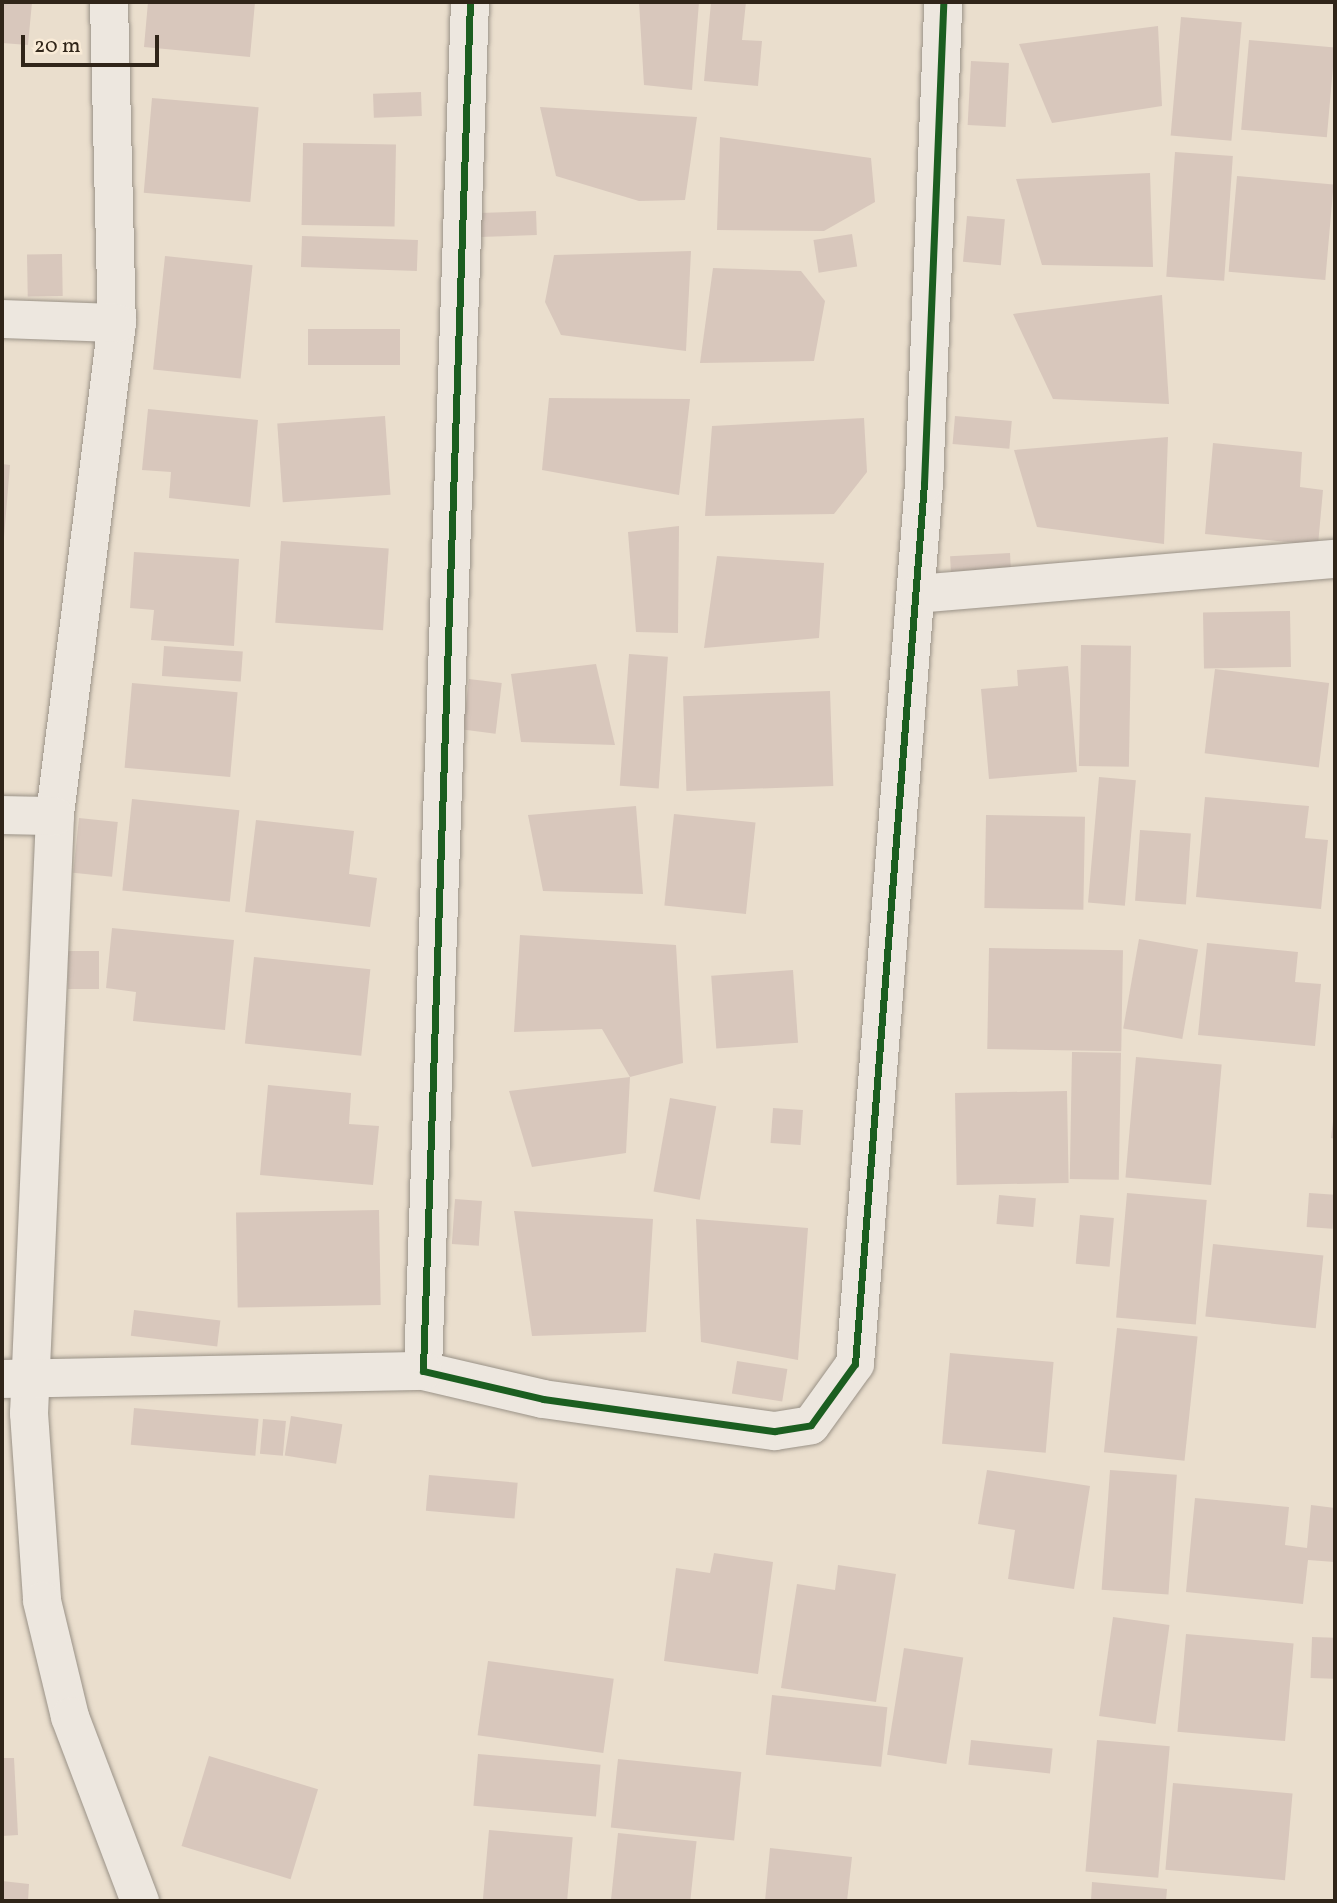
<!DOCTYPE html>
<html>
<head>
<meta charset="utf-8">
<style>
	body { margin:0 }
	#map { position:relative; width:1337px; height:1903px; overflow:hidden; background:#eadecd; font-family:Vollkorn,serif }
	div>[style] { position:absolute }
	.building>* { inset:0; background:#d8c7bc; transform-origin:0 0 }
	.roads { filter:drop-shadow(0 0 2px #9a9287) drop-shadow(0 0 2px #9a9287) }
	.street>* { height:38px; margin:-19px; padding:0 19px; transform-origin:19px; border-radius:19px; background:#ede7df }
	.cycleway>* { height:7px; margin:-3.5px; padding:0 3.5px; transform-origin:3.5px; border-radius:3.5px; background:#1b5e20 }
	span { translate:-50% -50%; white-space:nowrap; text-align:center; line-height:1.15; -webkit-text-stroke:6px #f9ebd7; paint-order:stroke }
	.frame { position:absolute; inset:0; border:4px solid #302519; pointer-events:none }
	.scale { position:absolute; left:21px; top:35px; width:138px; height:32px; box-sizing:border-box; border:4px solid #302519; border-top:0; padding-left:9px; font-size:21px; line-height:24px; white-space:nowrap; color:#302519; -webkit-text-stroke:5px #f9ebd7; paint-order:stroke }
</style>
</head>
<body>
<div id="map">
	<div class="building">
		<div style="clip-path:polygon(2px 2px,32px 2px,28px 45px,2px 43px)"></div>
		<div style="clip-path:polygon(148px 2px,255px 2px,250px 57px,144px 47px)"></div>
		<div style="clip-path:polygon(639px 2px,699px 2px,692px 90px,644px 85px)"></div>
		<div style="clip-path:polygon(711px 2px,746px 2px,742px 40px,762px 41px,758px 86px,704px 81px)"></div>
		<div style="left:1181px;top:17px;width:61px;height:119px;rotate:5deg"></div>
		<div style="clip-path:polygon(1158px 26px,1162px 106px,1052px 123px,1019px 44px)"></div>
		<div style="left:1249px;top:40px;width:86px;height:90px;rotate:5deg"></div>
		<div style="left:971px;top:61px;width:38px;height:64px;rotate:3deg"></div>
		<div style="left:421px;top:92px;width:24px;height:48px;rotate:88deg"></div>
		<div style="left:152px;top:98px;width:107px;height:95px;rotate:5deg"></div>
		<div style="clip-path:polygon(540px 107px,697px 117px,685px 200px,639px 201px,556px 176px)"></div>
		<div style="clip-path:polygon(720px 137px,871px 158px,875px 202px,824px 231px,717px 230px)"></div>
		<div style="left:303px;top:143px;width:93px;height:82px;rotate:1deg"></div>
		<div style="left:1175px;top:152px;width:58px;height:125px;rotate:4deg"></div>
		<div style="clip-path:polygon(1150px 173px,1153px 267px,1042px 265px,1016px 179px)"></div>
		<div style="left:1237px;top:176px;width:97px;height:96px;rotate:5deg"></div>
		<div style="left:536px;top:211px;width:24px;height:57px;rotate:88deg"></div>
		<div style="left:967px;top:216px;width:38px;height:46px;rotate:5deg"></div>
		<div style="left:852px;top:234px;width:33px;height:39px;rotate:81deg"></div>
		<div style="left:302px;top:236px;width:116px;height:31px;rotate:2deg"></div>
		<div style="clip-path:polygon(691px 251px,686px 351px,561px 335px,545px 302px,554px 255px)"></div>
		<div style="left:62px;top:254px;width:42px;height:35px;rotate:89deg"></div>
		<div style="left:165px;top:256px;width:88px;height:114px;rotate:6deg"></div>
		<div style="clip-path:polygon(713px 268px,801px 271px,825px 301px,814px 361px,700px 363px)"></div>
		<div style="clip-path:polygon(1162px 295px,1169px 404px,1053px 399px,1013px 314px)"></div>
		<div style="left:308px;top:329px;width:92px;height:36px"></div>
		<div style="clip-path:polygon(549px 398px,690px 399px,679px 495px,542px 470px)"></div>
		<div style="clip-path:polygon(148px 409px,258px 420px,250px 507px,169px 498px,171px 472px,142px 470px)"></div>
		<div style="left:385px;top:416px;width:79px;height:108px;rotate:86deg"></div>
		<div style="left:955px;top:416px;width:57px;height:28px;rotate:5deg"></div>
		<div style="clip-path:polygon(864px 418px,867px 472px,834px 514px,705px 516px,712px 426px)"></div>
		<div style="clip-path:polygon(1168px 437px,1164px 544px,1037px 527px,1014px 450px)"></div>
		<div style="clip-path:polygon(1213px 443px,1302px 452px,1300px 487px,1323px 490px,1318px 545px,1205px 534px)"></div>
		<div style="clip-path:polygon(2px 464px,10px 465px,4px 537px,2px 537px)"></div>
		<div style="clip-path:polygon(679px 526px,678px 633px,636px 632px,628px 532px)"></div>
		<div style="left:281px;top:541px;width:108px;height:82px;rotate:4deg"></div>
		<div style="clip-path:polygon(134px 552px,239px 559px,234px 646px,151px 640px,154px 610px,130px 608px)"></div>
		<div style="left:1010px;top:553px;width:33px;height:60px;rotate:87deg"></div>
		<div style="clip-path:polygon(717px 556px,824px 563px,819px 638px,704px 648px)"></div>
		<div style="left:1290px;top:611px;width:56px;height:87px;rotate:89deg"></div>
		<div style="left:1081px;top:645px;width:50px;height:121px;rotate:1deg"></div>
		<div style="left:164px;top:646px;width:79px;height:30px;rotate:4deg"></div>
		<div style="left:629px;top:654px;width:39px;height:132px;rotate:4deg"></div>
		<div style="clip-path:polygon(596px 664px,615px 745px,521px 742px,511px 674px)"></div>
		<div style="clip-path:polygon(1068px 666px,1077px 772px,989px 779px,981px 689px,1018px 686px,1017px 670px)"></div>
		<div style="left:1215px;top:669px;width:115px;height:85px;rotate:7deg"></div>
		<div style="left:469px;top:679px;width:33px;height:51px;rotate:7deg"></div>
		<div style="left:132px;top:683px;width:106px;height:85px;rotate:5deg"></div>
		<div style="left:830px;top:691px;width:95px;height:147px;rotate:88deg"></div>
		<div style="left:1099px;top:777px;width:37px;height:126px;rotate:5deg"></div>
		<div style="clip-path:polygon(1205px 797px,1309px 806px,1305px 838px,1328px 840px,1321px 909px,1196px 897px)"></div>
		<div style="left:132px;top:799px;width:108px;height:92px;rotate:6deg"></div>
		<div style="clip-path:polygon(636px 806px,643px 894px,543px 891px,528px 815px)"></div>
		<div style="left:674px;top:814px;width:82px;height:92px;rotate:6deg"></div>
		<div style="left:986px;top:815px;width:99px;height:93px;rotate:1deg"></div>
		<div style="left:79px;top:818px;width:39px;height:55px;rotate:6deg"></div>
		<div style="clip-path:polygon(256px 820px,354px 831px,349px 874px,377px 878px,370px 927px,245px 912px)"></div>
		<div style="left:1140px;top:830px;width:51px;height:71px;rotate:4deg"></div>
		<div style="clip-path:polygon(112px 928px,234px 940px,225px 1030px,133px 1021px,136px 992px,106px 988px)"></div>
		<div style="clip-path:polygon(520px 935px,676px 945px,683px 1063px,630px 1077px,602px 1029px,514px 1032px)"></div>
		<div style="left:1139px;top:939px;width:60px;height:91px;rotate:10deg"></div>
		<div style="clip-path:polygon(1207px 943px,1298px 952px,1295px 982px,1321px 984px,1315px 1046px,1198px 1035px)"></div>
		<div style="left:989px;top:948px;width:134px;height:101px;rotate:1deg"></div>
		<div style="left:68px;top:951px;width:31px;height:38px"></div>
		<div style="left:254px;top:957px;width:117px;height:87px;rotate:6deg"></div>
		<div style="left:793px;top:970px;width:73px;height:82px;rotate:86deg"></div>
		<div style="left:1072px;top:1052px;width:49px;height:127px;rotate:1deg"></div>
		<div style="left:1136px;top:1057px;width:86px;height:121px;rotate:5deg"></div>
		<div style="clip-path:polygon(630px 1077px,626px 1153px,532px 1167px,509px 1091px)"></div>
		<div style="clip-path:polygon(268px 1085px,351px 1093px,349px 1124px,379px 1126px,373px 1185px,260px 1175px)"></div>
		<div style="left:1067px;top:1091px;width:92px;height:112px;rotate:89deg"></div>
		<div style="left:670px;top:1098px;width:47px;height:95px;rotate:10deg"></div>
		<div style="clip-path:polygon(1335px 1105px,1335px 1139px,1331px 1138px)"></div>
		<div style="left:773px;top:1108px;width:30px;height:35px;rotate:4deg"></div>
		<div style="left:1127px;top:1193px;width:80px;height:125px;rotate:5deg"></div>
		<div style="left:1309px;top:1193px;width:26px;height:34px;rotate:4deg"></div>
		<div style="left:999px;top:1195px;width:37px;height:29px;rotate:5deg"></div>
		<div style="left:455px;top:1199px;width:27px;height:45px;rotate:4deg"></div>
		<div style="left:379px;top:1210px;width:95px;height:143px;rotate:89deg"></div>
		<div style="clip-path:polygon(514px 1211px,653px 1219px,646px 1332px,532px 1336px)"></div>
		<div style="left:1080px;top:1215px;width:34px;height:49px;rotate:5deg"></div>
		<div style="clip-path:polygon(696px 1219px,808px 1228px,798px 1360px,701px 1342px)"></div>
		<div style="left:1213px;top:1244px;width:111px;height:73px;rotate:6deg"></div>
		<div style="left:134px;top:1310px;width:87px;height:26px;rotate:7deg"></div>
		<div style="left:1117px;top:1328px;width:81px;height:125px;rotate:6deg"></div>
		<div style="left:950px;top:1353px;width:104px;height:91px;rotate:5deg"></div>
		<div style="left:737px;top:1361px;width:51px;height:33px;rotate:9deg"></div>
		<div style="left:134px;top:1408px;width:125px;height:37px;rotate:5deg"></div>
		<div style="left:291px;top:1416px;width:52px;height:40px;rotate:9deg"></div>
		<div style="left:263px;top:1419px;width:23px;height:35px;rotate:5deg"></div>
		<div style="clip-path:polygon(987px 1470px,1090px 1486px,1074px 1589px,1008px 1579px,1015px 1530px,978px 1524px)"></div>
		<div style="left:1110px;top:1470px;width:67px;height:120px;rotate:4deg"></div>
		<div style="left:429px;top:1475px;width:89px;height:36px;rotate:5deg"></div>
		<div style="clip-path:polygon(1195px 1498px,1289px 1507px,1285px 1545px,1307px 1548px,1311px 1505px,1335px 1508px,1335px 1562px,1308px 1560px,1303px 1604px,1186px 1592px)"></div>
		<div style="clip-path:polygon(714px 1553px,773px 1562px,758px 1674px,664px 1661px,676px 1568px,710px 1573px)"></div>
		<div style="clip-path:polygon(838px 1565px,896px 1574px,876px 1702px,781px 1688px,797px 1584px,835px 1590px)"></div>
		<div style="left:1113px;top:1617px;width:57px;height:100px;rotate:8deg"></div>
		<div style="left:1186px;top:1634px;width:108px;height:98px;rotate:5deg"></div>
		<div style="left:1312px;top:1637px;width:23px;height:41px;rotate:2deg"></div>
		<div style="left:904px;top:1648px;width:60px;height:108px;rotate:9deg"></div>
		<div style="left:488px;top:1661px;width:127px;height:75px;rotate:8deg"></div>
		<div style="left:772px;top:1695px;width:116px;height:60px;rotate:6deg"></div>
		<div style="left:971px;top:1740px;width:82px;height:25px;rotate:6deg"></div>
		<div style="left:1097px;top:1740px;width:73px;height:132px;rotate:5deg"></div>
		<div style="left:478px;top:1754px;width:123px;height:52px;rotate:5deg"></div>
		<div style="left:209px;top:1756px;width:114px;height:94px;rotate:17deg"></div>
		<div style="clip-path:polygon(2px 1758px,14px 1758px,18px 1835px,2px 1836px)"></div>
		<div style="left:618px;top:1759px;width:124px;height:69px;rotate:6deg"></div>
		<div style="left:1173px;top:1783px;width:120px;height:87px;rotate:5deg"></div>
		<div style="left:489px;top:1830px;width:84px;height:71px;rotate:5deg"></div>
		<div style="left:618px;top:1833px;width:79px;height:68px;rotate:6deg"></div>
		<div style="clip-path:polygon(770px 1848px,852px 1857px,847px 1901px,765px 1901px)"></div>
		<div style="clip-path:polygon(2px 1881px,29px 1884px,28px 1901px,2px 1901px)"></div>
		<div style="clip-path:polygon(1092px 1882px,1167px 1889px,1166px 1901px,1091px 1901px)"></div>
	</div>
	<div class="roads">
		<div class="street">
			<div style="left:109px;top:2px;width:321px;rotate:88.6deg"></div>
			<div style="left:117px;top:323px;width:497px;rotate:97.2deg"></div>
			<div style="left:55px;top:816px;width:598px;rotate:92.49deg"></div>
			<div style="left:29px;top:1413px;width:188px;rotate:86deg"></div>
			<div style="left:42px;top:1601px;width:119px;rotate:76.4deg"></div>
			<div style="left:70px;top:1717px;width:197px;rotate:69.2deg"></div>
			<div style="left:470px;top:2px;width:1370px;rotate:91.97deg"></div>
			<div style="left:423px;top:1371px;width:123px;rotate:13.1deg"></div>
			<div style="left:543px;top:1399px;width:234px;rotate:7.9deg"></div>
			<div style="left:775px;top:1431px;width:36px;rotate:-9deg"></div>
			<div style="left:811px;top:1425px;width:75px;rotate:-54.2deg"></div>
			<div style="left:855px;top:1364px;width:883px;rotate:-85.52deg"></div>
			<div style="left:924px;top:484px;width:482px;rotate:-87.7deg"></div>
			<div style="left:2px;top:319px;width:115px;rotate:2deg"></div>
			<div style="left:916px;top:594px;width:420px;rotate:-4.8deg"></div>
			<div style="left:2px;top:815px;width:53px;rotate:1.1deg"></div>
			<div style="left:2px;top:1379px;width:421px;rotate:-1.1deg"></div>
		</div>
	</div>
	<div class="cycleway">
		<div style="left:470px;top:2px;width:1370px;rotate:91.97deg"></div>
		<div style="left:423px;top:1371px;width:123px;rotate:13.1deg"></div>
		<div style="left:543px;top:1399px;width:234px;rotate:7.9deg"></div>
		<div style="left:775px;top:1431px;width:36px;rotate:-9deg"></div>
		<div style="left:811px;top:1425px;width:75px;rotate:-54.2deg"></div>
		<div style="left:855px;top:1364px;width:883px;rotate:-85.52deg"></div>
		<div style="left:924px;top:484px;width:482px;rotate:-87.7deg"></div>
	</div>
	<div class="frame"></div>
	<div class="scale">20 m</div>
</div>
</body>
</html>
